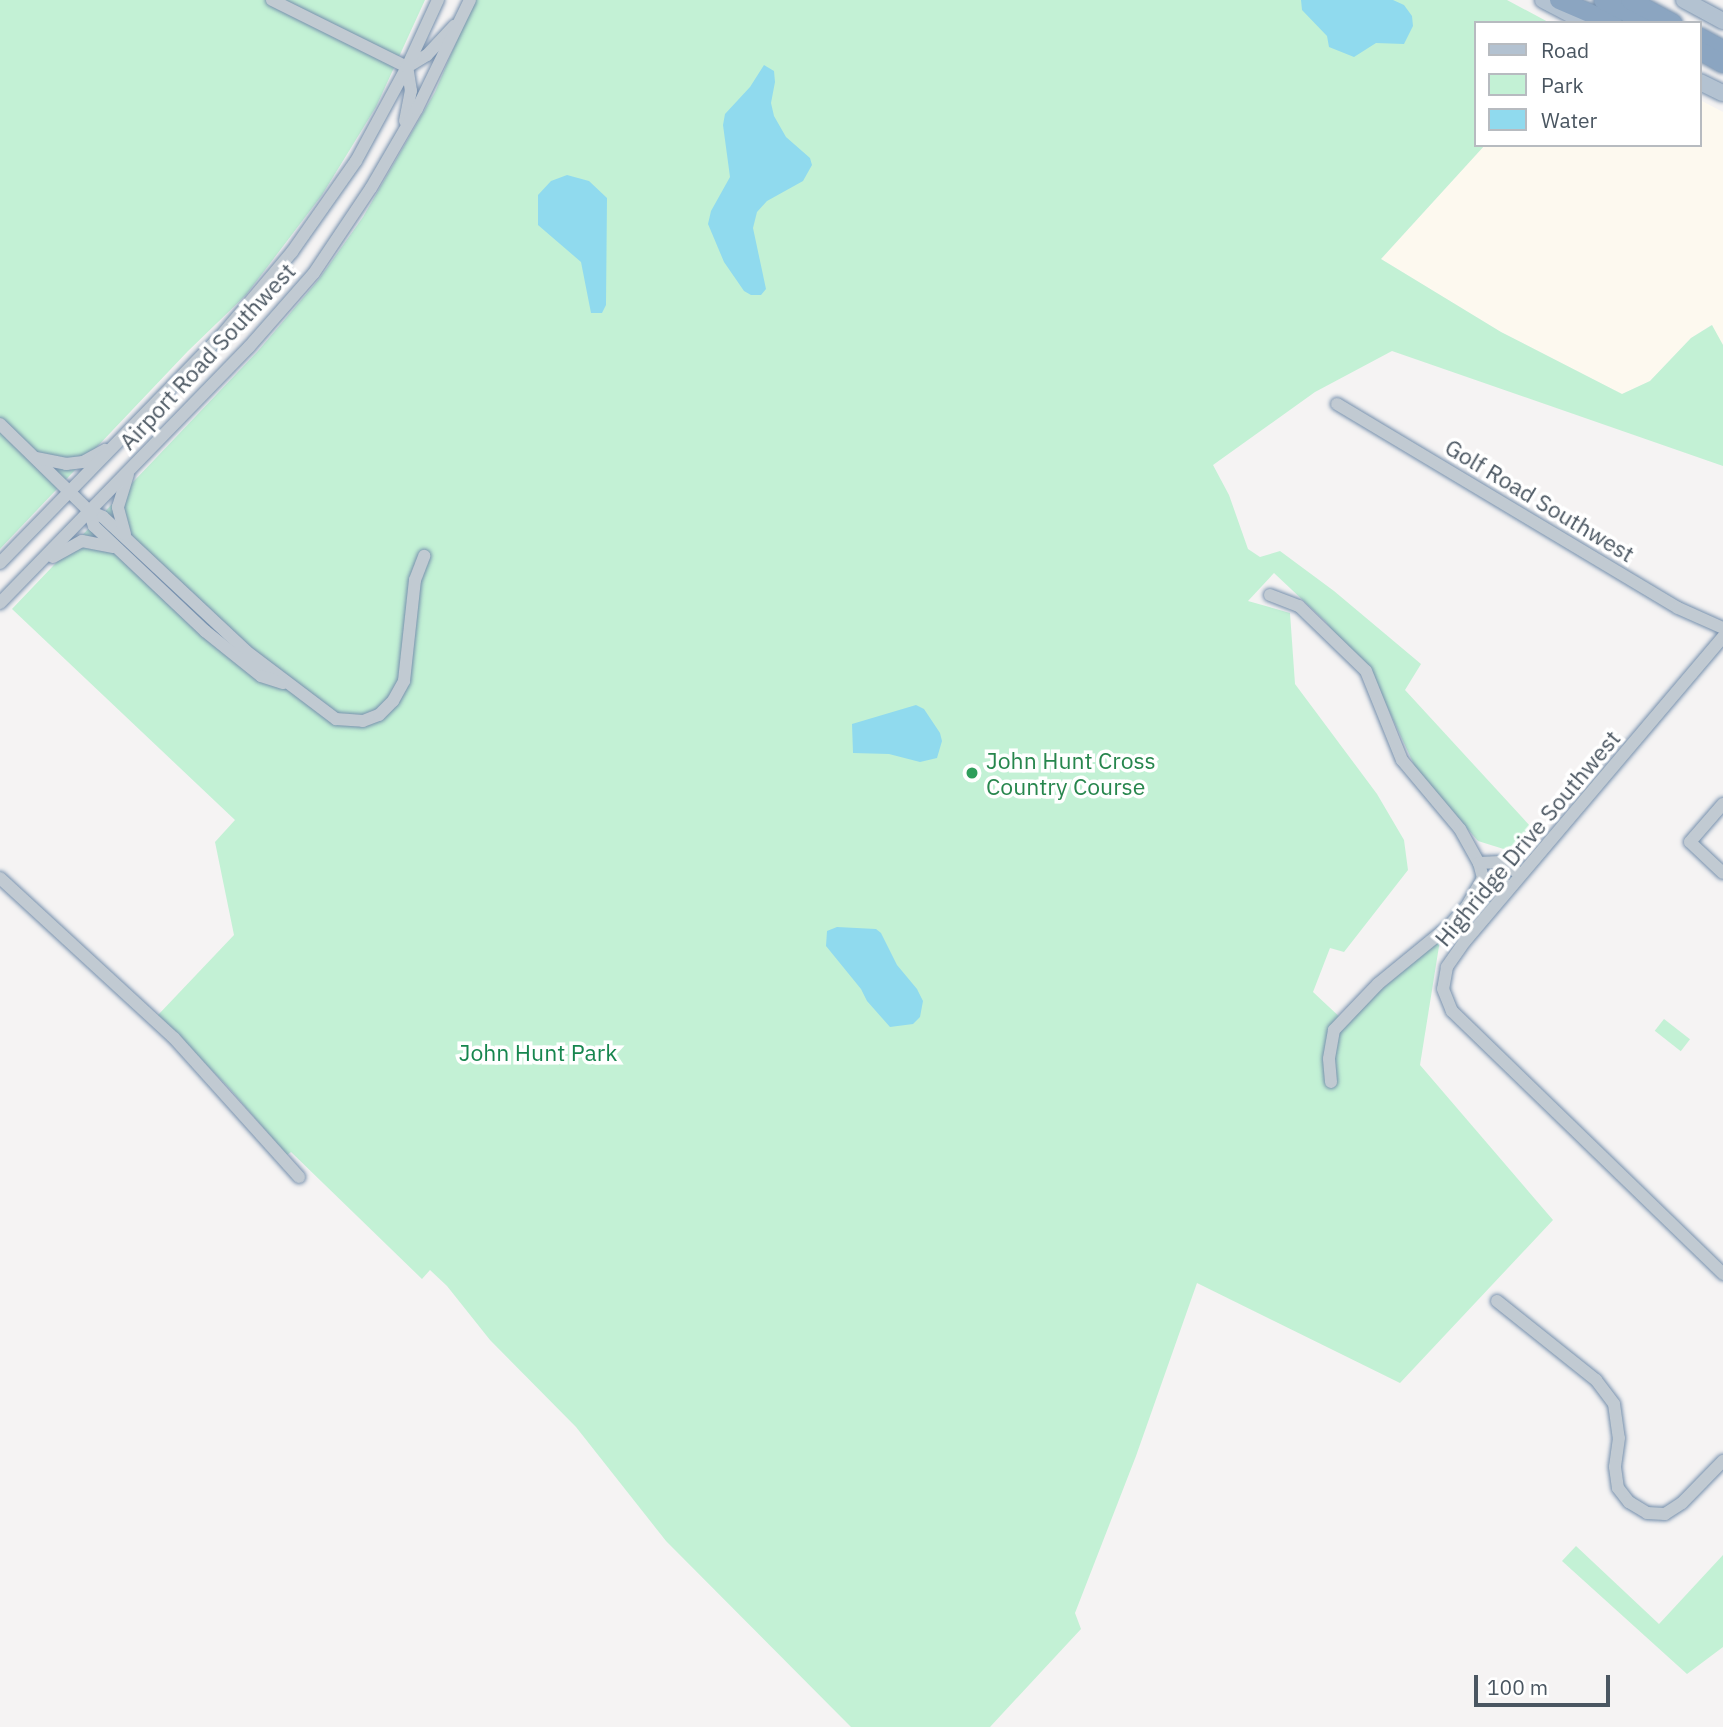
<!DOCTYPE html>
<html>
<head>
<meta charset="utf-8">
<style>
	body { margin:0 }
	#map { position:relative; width:1723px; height:1727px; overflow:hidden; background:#f5f3f3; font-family:"IBM Plex Sans",sans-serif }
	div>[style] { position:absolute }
	.commercial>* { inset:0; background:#fdf9ef }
	.green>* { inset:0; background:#c3f1d5; transform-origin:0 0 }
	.water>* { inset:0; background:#90daee }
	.roads { filter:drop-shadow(0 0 2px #7690ad) drop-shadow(0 0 2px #7690ad) }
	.minor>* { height:12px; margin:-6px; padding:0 6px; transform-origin:6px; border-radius:6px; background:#c1cad2 }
	.major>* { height:16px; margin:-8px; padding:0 8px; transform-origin:8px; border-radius:8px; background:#b3c2d1 }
	.highway>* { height:18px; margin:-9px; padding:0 9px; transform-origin:9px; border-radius:9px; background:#8ba5c1 }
	.dots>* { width:19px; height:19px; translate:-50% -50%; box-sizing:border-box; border:4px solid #fff; border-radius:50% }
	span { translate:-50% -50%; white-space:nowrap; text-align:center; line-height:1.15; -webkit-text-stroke:7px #fff; paint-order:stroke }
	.street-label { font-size:23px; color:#4a5661 }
	.leisure-label { font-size:23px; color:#27864d }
	.left { translate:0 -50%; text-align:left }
	.park-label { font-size:23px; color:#17864f }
	.legend { position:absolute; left:1474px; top:21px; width:228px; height:126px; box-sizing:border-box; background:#fff; border:2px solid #b7bbc0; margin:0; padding:9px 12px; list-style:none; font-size:21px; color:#4a5661 }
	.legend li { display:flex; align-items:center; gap:14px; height:35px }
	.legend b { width:35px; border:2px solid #b7bbc0 }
	.scale { position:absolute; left:1474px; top:1675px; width:136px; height:32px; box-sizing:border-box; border:4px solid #4a5661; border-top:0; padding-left:9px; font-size:21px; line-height:24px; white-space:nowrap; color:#4a5661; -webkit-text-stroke:5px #fff; paint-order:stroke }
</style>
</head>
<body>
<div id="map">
	<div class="commercial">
		<div style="clip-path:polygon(1700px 100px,1723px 112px,1723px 345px,1711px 325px,1691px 338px,1650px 381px,1622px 394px,1501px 332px,1381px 259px,1485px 145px,1700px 145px)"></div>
	</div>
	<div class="green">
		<div style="clip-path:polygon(0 0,425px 0,376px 107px,322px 195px,246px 295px,188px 351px,0 549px)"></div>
		<div style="clip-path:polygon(474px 0,1507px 0,1550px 23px,1476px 23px,1476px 145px,1485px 145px,1381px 259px,1501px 332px,1622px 394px,1650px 381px,1691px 338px,1712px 325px,1723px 345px,1723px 466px,1392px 351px,1315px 392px,1213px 465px,1229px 495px,1248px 549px,1260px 557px,1280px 551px,1334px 591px,1421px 664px,1405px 690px,1531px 827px,1510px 851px,1478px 841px,1416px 769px,1383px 698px,1326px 622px,1274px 573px,1248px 601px,1290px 613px,1295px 684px,1377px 794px,1404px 840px,1408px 870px,1344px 952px,1330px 948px,1313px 992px,1344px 1021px,1440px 940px,1420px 1065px,1553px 1220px,1400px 1383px,1197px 1283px,1136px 1456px,1075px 1613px,1081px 1629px,990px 1727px,851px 1727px,666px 1541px,576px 1427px,490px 1340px,447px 1286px,430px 1270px,422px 1279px,291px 1152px,287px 1155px,229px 1088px,158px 1015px,234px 935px,215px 842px,235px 820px,12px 609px,258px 351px,319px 279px,363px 217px,435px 92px)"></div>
		<div style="left:1664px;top:1019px;width:33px;height:15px;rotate:38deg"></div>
		<div style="clip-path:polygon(1576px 1546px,1659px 1624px,1723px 1555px,1723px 1647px,1687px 1674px,1562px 1561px)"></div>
	</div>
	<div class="water">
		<div style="clip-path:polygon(1301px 0,1393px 0,1404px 5px,1412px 16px,1413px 26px,1404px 44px,1376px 43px,1354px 57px,1329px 47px,1327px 36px,1302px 10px)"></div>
		<div style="clip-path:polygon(764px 65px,774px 71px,775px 82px,771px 103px,774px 116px,786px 137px,810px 158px,812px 165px,803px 181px,767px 201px,757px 212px,753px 228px,766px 289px,761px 295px,751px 295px,744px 291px,724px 262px,708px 224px,711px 211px,730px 177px,723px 125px,725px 114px,750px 87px)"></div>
		<div style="clip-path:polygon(567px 175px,589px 181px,607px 198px,606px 305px,602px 313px,591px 313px,581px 262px,538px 225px,538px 195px,551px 181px)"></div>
		<div style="clip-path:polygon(916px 705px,924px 709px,940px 733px,942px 741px,937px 758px,920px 762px,889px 754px,853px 753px,852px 724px)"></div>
		<div style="clip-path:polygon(837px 927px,876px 929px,881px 933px,897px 965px,917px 989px,923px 1001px,920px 1017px,913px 1024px,890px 1027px,867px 1001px,861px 989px,826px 946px,827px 931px)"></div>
	</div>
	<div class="roads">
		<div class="minor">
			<div style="left:272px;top:0;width:151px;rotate:26.4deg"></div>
			<div style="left:407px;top:67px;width:23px;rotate:-31deg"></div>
			<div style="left:427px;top:55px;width:40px;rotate:-47deg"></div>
			<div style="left:405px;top:121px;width:31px;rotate:-79deg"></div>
			<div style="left:411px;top:91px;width:24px;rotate:-99deg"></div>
			<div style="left:1337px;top:404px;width:397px;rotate:30.9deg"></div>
			<div style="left:1678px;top:608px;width:49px;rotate:24deg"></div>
			<div style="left:0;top:424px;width:124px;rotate:44.3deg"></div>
			<div style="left:89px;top:511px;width:15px;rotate:23deg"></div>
			<div style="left:103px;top:517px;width:196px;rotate:43.1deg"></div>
			<div style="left:246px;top:651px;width:113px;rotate:37.1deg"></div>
			<div style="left:336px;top:719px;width:27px;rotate:4deg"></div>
			<div style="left:363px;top:721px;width:17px;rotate:-21deg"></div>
			<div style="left:379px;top:715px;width:20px;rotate:-45deg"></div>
			<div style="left:393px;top:701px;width:23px;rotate:-61deg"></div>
			<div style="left:404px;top:681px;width:102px;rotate:-83.8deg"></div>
			<div style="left:415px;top:580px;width:26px;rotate:-69deg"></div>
			<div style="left:36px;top:458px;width:31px;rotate:11deg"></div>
			<div style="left:66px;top:464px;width:17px;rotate:-7deg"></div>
			<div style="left:83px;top:462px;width:25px;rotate:-29deg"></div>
			<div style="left:89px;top:511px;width:16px;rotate:72deg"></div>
			<div style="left:94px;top:526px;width:153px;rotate:43.4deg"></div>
			<div style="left:205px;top:631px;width:72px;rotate:38.8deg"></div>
			<div style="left:261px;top:676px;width:23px;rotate:18deg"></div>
			<div style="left:125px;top:534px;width:28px;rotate:-105deg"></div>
			<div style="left:118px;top:507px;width:34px;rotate:-73deg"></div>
			<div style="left:53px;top:557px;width:33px;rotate:-29deg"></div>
			<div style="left:82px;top:541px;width:32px;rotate:11deg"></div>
			<div style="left:0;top:563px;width:317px;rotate:-45.8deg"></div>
			<div style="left:221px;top:336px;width:110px;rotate:-49.8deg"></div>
			<div style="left:292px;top:252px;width:111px;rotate:-54.9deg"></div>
			<div style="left:356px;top:161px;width:107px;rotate:-61.5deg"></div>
			<div style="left:407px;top:67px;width:74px;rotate:-65.2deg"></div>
			<div style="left:1270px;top:595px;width:31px;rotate:21deg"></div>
			<div style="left:1299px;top:606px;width:93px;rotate:44.1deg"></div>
			<div style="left:1366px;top:671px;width:96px;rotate:68deg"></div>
			<div style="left:1402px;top:760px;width:90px;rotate:50deg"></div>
			<div style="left:1460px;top:829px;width:39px;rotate:61deg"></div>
			<div style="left:1479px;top:863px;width:16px;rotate:75deg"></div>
			<div style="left:1483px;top:878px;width:32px;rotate:120deg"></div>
			<div style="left:1467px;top:906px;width:25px;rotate:132deg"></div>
			<div style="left:1450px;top:925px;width:93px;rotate:140.7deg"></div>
			<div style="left:1378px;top:984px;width:64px;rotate:133.7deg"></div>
			<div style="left:1334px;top:1030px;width:29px;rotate:100deg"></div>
			<div style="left:1329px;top:1059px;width:23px;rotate:85deg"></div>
			<div style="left:0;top:603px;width:357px;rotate:-45.8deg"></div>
			<div style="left:249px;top:347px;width:98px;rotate:-48.7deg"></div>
			<div style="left:314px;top:273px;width:102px;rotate:-56.2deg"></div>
			<div style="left:371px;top:188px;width:91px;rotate:-59.8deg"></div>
			<div style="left:417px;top:109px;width:121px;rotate:-64.1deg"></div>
			<div style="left:1723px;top:637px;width:399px;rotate:130.3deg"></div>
			<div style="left:1465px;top:941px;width:32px;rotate:125deg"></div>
			<div style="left:1447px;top:967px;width:22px;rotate:100deg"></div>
			<div style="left:1443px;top:989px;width:24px;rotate:68deg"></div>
			<div style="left:1452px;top:1011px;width:378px;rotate:44.1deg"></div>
			<div style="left:1723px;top:804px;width:50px;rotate:131deg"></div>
			<div style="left:1690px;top:842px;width:45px;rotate:43.2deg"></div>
			<div style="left:1479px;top:863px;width:21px;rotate:-3deg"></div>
			<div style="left:1500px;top:862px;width:24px;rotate:30deg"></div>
			<div style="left:0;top:878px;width:236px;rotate:42.6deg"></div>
			<div style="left:174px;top:1038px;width:187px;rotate:48deg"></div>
			<div style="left:1483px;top:878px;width:28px;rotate:18deg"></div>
			<div style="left:1497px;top:1301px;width:127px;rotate:38.6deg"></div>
			<div style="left:1596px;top:1380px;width:30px;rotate:53deg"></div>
			<div style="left:1614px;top:1404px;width:34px;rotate:82deg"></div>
			<div style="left:1619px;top:1438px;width:29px;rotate:98deg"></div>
			<div style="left:1615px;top:1467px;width:21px;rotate:82deg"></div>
			<div style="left:1618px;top:1488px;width:18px;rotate:52deg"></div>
			<div style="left:1629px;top:1502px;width:21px;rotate:31deg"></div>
			<div style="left:1647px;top:1513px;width:18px;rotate:3deg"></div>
			<div style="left:1665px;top:1514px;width:20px;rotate:-33deg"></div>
			<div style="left:1682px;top:1503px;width:59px;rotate:-45.7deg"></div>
		</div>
		<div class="major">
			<div style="left:1543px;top:0;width:50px;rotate:27.6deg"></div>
			<div style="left:1684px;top:0;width:44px;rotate:28.3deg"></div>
			<div style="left:1700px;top:82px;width:25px;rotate:26deg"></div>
		</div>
		<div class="highway">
			<div style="left:1559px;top:0;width:59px;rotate:23.1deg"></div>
			<div style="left:1603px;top:0;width:49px;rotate:28.1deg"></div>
			<div style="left:1630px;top:0;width:49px;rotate:28.1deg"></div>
			<div style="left:1700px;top:37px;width:26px;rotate:29deg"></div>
			<div style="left:1700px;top:51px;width:26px;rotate:29deg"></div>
		</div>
	</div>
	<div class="dots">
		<div style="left:972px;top:773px;background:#2e9e5b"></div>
	</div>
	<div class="street-label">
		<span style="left:207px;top:356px;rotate:-47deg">Airport Road Southwest</span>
		<span style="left:1540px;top:500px;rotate:31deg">Golf Road Southwest</span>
		<span style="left:1527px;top:838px;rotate:-50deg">Highridge Drive Southwest</span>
	</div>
	<div class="leisure-label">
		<span class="left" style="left:986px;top:773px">John Hunt Cross<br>Country Course</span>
	</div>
	<div class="park-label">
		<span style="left:538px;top:1052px">John Hunt Park</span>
	</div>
	<ul class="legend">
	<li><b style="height:9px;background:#b3c2d1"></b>Road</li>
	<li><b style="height:19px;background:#c3f1d5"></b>Park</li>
	<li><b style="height:19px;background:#90daee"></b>Water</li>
	</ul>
	<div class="scale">100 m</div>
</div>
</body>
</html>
